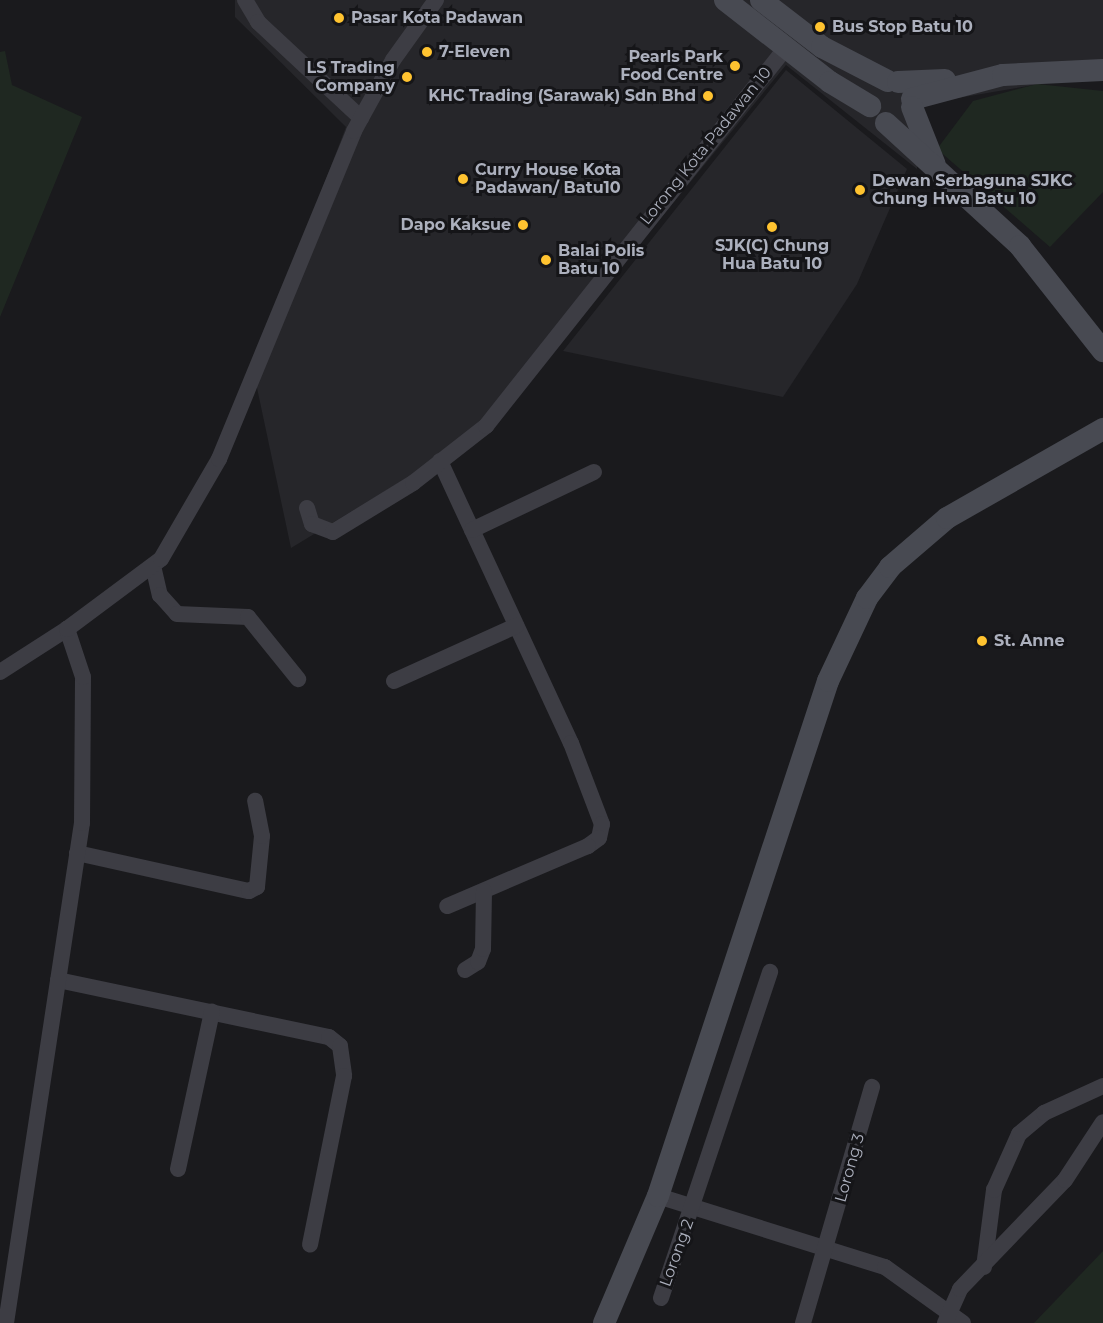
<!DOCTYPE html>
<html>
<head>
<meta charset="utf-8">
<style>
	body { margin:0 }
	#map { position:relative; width:1103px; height:1323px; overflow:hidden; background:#1a1a1d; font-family:Montserrat,sans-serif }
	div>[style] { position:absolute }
	.built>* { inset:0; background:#26262a }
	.green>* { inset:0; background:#1f2821 }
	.street>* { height:16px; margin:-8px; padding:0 8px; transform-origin:8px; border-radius:8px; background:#3d3d44 }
	.secondary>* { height:22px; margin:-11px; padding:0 11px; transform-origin:11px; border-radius:11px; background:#484a52 }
	.dots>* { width:16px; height:16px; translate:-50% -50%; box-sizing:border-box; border:3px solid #151518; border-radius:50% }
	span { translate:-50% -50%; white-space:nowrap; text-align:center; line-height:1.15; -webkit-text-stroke:6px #151518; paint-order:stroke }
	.poi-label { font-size:16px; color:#acb0bd; font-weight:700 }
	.left { translate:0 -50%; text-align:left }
	.right { translate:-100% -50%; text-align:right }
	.street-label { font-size:16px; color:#acb0bd }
</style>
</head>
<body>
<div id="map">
	<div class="built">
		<div style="clip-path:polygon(235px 0,1103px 0,1103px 73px,923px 104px,917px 169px,786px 65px,489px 428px,291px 548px,253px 369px,346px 127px,235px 17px)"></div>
		<div style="clip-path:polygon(786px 70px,907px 169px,857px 284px,783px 397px,563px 351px)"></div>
	</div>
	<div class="green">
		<div style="clip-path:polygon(5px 51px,12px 85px,82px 117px,0 317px,0 52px)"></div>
		<div style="clip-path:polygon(1037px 84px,1103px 91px,1103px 192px,1050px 247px,937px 149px,973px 101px)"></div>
		<div style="clip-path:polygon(1103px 1251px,1103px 1323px,1034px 1323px)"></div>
	</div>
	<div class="street">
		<div style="left:245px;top:0;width:26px;rotate:59deg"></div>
		<div style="left:258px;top:22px;width:141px;rotate:43deg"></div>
		<div style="left:440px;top:461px;width:311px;rotate:65.1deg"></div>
		<div style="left:571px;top:743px;width:87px;rotate:69.1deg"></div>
		<div style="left:602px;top:824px;width:14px;rotate:102deg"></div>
		<div style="left:599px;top:838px;width:14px;rotate:144deg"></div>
		<div style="left:588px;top:846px;width:153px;rotate:156.9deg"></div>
		<div style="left:307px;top:508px;width:17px;rotate:73deg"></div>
		<div style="left:312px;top:524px;width:22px;rotate:21deg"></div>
		<div style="left:333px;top:532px;width:94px;rotate:-31.5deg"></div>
		<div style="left:413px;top:483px;width:93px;rotate:-38deg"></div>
		<div style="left:486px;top:426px;width:483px;rotate:-51.6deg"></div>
		<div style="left:472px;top:530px;width:135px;rotate:-25.4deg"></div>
		<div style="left:154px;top:570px;width:26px;rotate:77deg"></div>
		<div style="left:160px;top:595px;width:25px;rotate:48deg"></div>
		<div style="left:177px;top:614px;width:71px;rotate:2.4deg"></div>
		<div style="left:248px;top:617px;width:80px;rotate:51.1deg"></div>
		<div style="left:0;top:672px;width:80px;rotate:-32.7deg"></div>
		<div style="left:394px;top:681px;width:134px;rotate:-24.3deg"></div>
		<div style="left:77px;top:853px;width:176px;rotate:12.5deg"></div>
		<div style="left:249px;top:891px;width:9px;rotate:-27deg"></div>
		<div style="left:257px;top:887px;width:51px;rotate:-84.4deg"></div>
		<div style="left:262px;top:836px;width:36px;rotate:-101deg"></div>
		<div style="left:465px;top:970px;width:15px;rotate:-32deg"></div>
		<div style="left:478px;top:962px;width:14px;rotate:-69deg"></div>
		<div style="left:483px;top:949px;width:58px;rotate:-89deg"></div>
		<div style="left:58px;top:980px;width:277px;rotate:11.9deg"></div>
		<div style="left:329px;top:1037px;width:14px;rotate:39deg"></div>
		<div style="left:340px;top:1046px;width:30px;rotate:82deg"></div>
		<div style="left:344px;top:1076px;width:172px;rotate:101.4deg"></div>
		<div style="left:178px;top:1169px;width:161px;rotate:-77.8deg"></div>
		<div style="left:658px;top:1196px;width:238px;rotate:17.4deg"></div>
		<div style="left:885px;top:1267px;width:96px;rotate:35.7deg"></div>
		<div style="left:984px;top:1267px;width:78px;rotate:-82.6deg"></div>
		<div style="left:994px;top:1190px;width:61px;rotate:-65.9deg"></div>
		<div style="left:1019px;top:1134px;width:33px;rotate:-40deg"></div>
		<div style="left:1044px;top:1113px;width:65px;rotate:-24.6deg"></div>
		<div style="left:661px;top:1298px;width:344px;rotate:-71.5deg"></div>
		<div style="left:6px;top:1323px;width:506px;rotate:-81.36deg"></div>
		<div style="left:82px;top:823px;width:146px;rotate:-89.6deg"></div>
		<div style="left:83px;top:677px;width:51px;rotate:-108.4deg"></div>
		<div style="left:67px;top:629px;width:117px;rotate:-36.7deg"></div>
		<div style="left:161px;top:559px;width:116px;rotate:-59.9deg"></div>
		<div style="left:219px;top:459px;width:355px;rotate:-67.6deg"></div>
		<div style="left:354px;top:131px;width:81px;rotate:-61.2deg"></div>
		<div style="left:393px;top:60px;width:74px;rotate:-54.4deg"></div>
		<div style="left:803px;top:1323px;width:246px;rotate:-73.7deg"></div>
		<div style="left:945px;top:1323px;width:37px;rotate:-66deg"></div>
		<div style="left:960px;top:1289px;width:151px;rotate:-46.1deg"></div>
		<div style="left:1065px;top:1180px;width:69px;rotate:-56.8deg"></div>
	</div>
	<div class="secondary">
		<div style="left:725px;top:0;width:133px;rotate:38deg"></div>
		<div style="left:830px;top:82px;width:47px;rotate:31deg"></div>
		<div style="left:761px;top:0;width:77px;rotate:37.6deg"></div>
		<div style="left:822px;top:47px;width:74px;rotate:27.3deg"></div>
		<div style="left:898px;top:82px;width:47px;rotate:-2.4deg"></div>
		<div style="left:912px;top:99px;width:94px;rotate:-14.8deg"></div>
		<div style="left:1003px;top:75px;width:100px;rotate:-2.9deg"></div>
		<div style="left:912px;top:107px;width:62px;rotate:68.4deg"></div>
		<div style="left:886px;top:123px;width:182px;rotate:42.5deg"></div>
		<div style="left:1020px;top:246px;width:134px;rotate:51.7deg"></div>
		<div style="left:604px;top:1323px;width:138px;rotate:-67deg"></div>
		<div style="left:658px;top:1196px;width:542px;rotate:-71.73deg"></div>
		<div style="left:828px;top:681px;width:92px;rotate:-64.8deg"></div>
		<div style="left:867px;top:598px;width:39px;rotate:-53deg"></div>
		<div style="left:890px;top:567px;width:75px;rotate:-40.7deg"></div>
		<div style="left:947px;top:518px;width:180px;rotate:-29.7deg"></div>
	</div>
	<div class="dots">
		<div style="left:339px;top:18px;background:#ffc330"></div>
		<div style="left:820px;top:27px;background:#ffc330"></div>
		<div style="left:427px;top:52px;background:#ffc330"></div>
		<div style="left:735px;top:66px;background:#ffc330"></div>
		<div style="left:407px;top:77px;background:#ffc330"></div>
		<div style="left:708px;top:96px;background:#ffc330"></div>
		<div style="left:463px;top:179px;background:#ffc330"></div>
		<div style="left:860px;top:190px;background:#ffc330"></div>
		<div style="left:523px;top:225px;background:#ffc330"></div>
		<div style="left:772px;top:227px;background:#ffc330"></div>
		<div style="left:546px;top:260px;background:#ffc330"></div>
		<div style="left:982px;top:641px;background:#ffc330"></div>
	</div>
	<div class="poi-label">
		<span class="left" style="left:351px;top:18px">Pasar Kota Padawan</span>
		<span class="left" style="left:832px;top:27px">Bus Stop Batu 10</span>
		<span class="left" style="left:439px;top:52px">7-Eleven</span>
		<span class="right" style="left:723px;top:66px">Pearls Park<br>Food Centre</span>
		<span class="right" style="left:395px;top:77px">LS Trading<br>Company</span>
		<span class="right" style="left:696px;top:96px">KHC Trading (Sarawak) Sdn Bhd</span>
		<span class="left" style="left:475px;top:179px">Curry House Kota<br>Padawan/ Batu10</span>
		<span class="left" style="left:872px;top:190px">Dewan Serbaguna SJKC<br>Chung Hwa Batu 10</span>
		<span class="right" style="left:511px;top:225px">Dapo Kaksue</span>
		<span style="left:772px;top:255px">SJK(C) Chung<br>Hua Batu 10</span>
		<span class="left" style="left:558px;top:260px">Balai Polis<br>Batu 10</span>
		<span class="left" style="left:994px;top:641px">St. Anne</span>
	</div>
	<div class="street-label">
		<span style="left:706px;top:146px;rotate:-51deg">Lorong Kota Padawan 10</span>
		<span style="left:850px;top:1168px;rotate:-74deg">Lorong 3</span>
		<span style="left:677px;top:1253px;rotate:-70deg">Lorong 2</span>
	</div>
</div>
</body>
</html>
